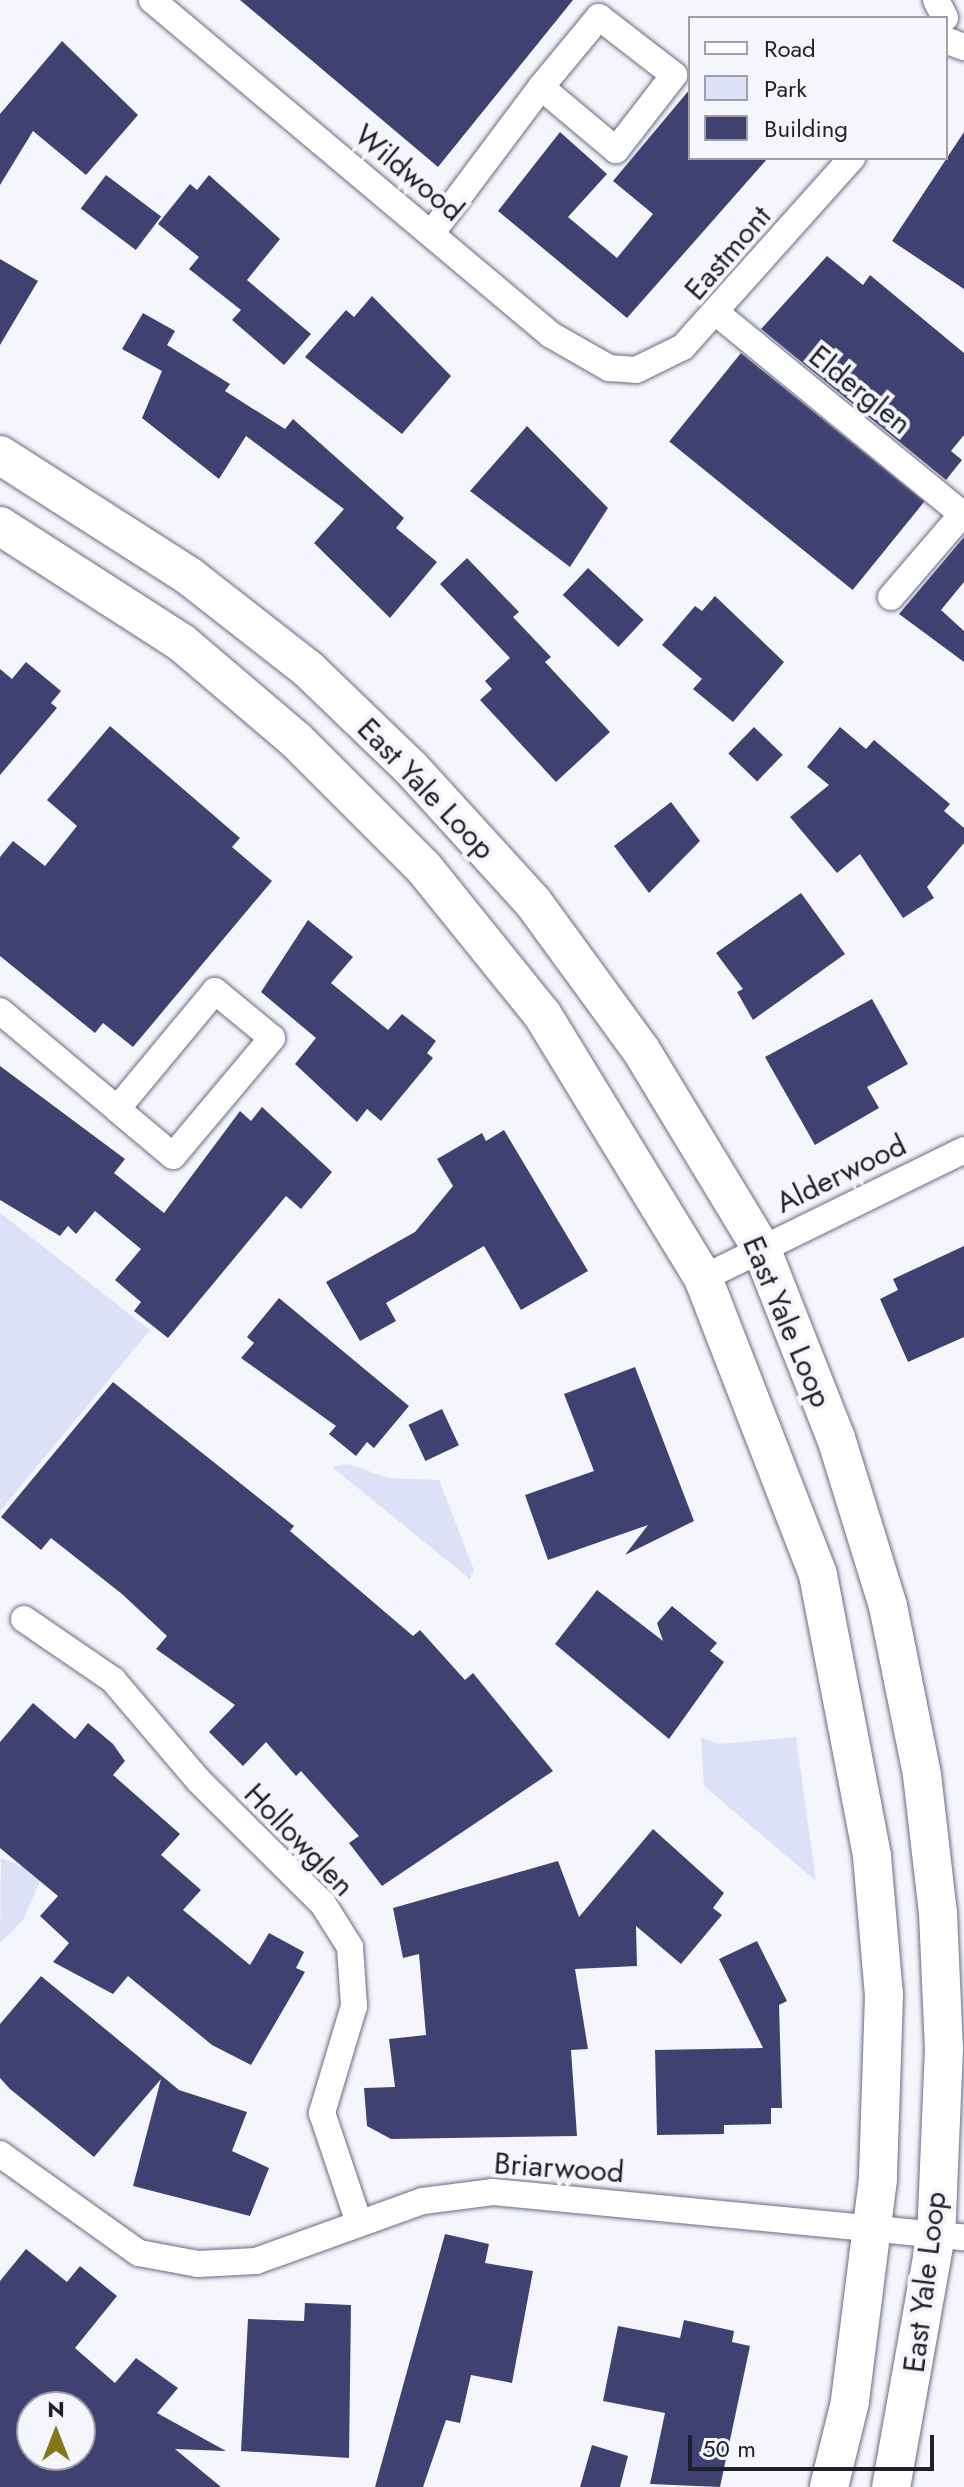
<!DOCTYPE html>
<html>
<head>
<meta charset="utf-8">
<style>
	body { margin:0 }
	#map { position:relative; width:964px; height:2487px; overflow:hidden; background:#f5f6fc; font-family:Jost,sans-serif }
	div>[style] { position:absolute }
	.green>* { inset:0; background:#dde1f7 }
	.building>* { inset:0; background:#3f4271; transform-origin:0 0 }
	.roads { filter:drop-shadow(0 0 2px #686b85) drop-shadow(0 0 2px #686b85) }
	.minor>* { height:26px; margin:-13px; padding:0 13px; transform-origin:13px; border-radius:13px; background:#fff }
	.secondary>* { height:38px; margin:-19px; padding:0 19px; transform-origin:19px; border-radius:19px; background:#fff }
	span { translate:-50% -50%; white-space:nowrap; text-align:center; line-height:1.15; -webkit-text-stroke:8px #f5f6fc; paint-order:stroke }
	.street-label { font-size:30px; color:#1f202b }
	.legend { position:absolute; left:688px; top:16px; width:260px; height:144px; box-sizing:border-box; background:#f5f6fc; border:2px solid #9fa0a8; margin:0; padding:10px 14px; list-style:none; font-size:24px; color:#1f202b }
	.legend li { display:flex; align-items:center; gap:16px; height:40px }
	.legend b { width:40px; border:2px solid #9fa0a8 }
	.north { position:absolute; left:16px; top:2391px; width:80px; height:80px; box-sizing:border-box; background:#f5f6fc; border:2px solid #9fa0a8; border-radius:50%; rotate:0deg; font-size:22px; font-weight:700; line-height:32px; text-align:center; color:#1f202b }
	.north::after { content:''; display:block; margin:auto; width:28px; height:36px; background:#86761a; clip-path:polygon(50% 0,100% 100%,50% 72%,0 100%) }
	.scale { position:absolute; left:688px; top:2435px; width:246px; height:36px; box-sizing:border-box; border:4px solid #1f202b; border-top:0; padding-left:10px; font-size:24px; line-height:28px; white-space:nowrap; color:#1f202b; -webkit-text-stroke:6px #f5f6fc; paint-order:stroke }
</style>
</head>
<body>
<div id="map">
	<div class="green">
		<div style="clip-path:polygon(0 1213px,150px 1330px,0 1511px)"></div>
		<div style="clip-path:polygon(349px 1464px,388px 1478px,439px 1480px,474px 1570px,470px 1579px,332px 1467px)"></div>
		<div style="clip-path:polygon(701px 1737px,719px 1744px,796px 1737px,816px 1881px,704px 1786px)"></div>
		<div style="clip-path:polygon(1px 1858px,43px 1875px,23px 1920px,0 1943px)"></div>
	</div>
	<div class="building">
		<div style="clip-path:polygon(240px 0,573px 0,438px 167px)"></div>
		<div style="clip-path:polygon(62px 41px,138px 115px,86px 175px,33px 131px,0 185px,0 114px)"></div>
		<div style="clip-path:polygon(690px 89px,690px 158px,768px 158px,627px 318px,498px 211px,560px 132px,607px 174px,568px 217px,617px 258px,653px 214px,613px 181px)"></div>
		<div style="clip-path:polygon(964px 132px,964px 289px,892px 241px)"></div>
		<div style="left:106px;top:175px;width:69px;height:42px;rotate:37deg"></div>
		<div style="clip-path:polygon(209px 175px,280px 239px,247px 280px,311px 334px,284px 365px,232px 320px,241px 310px,189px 269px,199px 257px,158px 224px,190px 184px,197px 190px)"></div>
		<div style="clip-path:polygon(827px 256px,863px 285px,870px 275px,964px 353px,964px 435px,951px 451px,962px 460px,946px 480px,761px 329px)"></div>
		<div style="clip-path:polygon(0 259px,38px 281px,0 345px)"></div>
		<div style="clip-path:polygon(372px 296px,451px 376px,402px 434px,305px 357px,346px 310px,354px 317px)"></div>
		<div style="clip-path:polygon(143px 313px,175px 331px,167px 345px,230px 384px,225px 391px,285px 429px,293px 419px,404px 518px,396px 528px,437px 562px,390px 618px,314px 543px,344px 509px,246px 436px,219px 479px,142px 418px,162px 371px,122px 349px)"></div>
		<div style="left:741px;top:353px;width:236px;height:114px;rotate:39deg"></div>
		<div style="clip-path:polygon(527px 426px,608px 508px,570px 567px,470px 491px)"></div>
		<div style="clip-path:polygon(964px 537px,964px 582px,941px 610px,964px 631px,964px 662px,899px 614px)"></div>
		<div style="clip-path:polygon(467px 558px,519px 612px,513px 617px,551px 657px,545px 662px,610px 732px,556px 782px,480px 700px,492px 689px,485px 681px,510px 658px,440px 584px)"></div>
		<div style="left:588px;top:568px;width:76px;height:37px;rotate:43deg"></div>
		<div style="clip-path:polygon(715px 596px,784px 662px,733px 722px,693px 689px,702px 679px,662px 645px,695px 606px,702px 611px)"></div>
		<div style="clip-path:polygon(26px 662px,61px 691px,51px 703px,57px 708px,0 775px,0 669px,12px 679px)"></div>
		<div style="clip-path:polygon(110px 726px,240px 838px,232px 847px,272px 881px,133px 1047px,103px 1023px,95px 1033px,0 956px,0 857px,13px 841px,45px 866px,77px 826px,47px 800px)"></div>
		<div style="left:754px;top:727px;width:40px;height:37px;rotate:44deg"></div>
		<div style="clip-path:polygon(840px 727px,866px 749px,874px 740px,950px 804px,944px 811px,964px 828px,964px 843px,927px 887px,934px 898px,903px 918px,860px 854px,837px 873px,790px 817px,829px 785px,807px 767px)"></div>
		<div style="clip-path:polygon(671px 802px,700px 841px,649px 893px,614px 846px)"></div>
		<div style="clip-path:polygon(801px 893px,845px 954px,753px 1020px,737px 992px,743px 989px,716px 953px)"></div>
		<div style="clip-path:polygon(308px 920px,353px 957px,331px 983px,388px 1030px,402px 1014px,436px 1041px,427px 1053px,433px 1058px,381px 1121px,367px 1109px,357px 1122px,295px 1064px,316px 1038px,261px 992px)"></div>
		<div style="clip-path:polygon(872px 999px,908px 1064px,867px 1087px,879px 1108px,815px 1145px,765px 1057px)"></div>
		<div style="clip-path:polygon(0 1066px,125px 1159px,114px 1173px,164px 1213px,240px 1111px,251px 1121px,262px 1107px,332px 1172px,301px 1209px,286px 1196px,168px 1338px,134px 1311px,141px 1302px,115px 1280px,141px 1249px,95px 1211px,76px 1234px,68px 1226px,60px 1236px,0 1200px)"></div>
		<div style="clip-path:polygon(504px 1130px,588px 1271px,521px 1310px,484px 1246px,386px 1303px,396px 1321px,360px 1341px,326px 1282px,415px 1232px,453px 1186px,437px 1159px,482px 1133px,486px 1141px)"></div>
		<div style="clip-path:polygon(964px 1246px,964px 1337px,908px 1362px,880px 1299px,898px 1290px,893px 1279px)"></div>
		<div style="clip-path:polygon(279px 1298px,409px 1406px,374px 1448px,367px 1442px,356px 1456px,329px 1434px,336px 1426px,241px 1358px,254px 1343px,247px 1337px)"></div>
		<div style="clip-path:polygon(635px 1367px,694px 1521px,625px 1555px,648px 1525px,548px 1560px,525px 1495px,594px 1471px,564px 1394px)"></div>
		<div style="clip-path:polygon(113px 1382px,294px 1526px,290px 1531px,413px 1636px,420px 1630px,465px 1680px,473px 1673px,553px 1771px,382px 1886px,349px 1843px,359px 1836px,301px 1771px,296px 1776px,266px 1742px,243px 1766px,209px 1732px,235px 1705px,156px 1649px,167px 1636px,122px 1594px,51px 1538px,41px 1550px,1px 1517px)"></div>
		<div style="left:442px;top:1409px;width:40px;height:37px;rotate:65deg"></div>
		<div style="clip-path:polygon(597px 1590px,663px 1641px,657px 1623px,672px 1606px,717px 1643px,710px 1651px,724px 1662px,669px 1739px,555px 1644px)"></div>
		<div style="clip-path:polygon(33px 1703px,75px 1739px,88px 1723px,113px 1744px,125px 1761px,113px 1775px,180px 1834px,161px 1855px,201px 1890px,183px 1910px,250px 1965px,269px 1933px,304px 1952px,296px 1968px,305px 1972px,251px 2065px,212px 2045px,128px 1976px,113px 1994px,53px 1962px,69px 1943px,40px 1916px,58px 1896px,0 1848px,0 1742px)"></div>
		<div style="clip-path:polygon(653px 1829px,724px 1893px,713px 1908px,722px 1915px,681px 1964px,636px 1926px,637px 1966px,575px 1969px,588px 2049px,571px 2050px,577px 2136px,391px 2139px,367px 2126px,364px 2088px,395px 2087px,389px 2039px,426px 2035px,419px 1954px,403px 1958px,393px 1908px,558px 1861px,579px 1917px)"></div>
		<div style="clip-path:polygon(757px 1941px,787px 2001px,779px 2005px,782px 2108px,771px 2108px,771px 2124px,724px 2125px,724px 2134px,657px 2135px,655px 2050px,763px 2048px,719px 1959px)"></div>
		<div style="clip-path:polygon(41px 1976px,179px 2090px,247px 2112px,232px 2151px,269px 2168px,250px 2216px,133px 2186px,161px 2079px,94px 2157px,10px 2089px,0 2078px,0 2024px)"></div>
		<div style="clip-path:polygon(445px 2234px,489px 2244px,485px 2263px,533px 2271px,512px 2383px,471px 2375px,460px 2423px,446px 2420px,423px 2487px,375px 2487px)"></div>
		<div style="clip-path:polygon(evenodd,26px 2249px,67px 2282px,80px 2266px,117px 2296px,75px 2348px,115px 2383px,136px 2358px,178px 2388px,157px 2413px,226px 2451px,175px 2449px,221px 2487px,0 2487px,0 2281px,26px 2249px,32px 2407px,80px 2407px,80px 2455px,32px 2455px,32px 2407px)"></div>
		<div style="clip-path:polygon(305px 2303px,351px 2305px,349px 2458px,241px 2451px,248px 2319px,304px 2321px)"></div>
		<div style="clip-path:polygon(684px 2320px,734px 2331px,732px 2342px,750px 2346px,720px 2487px,650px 2484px,665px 2413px,603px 2401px,618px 2326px,680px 2338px)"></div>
		<div style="clip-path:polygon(592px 2445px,628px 2456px,620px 2487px,580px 2487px)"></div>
	</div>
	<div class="roads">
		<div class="minor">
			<div style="left:152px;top:0;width:521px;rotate:40.02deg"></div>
			<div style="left:551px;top:335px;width:67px;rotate:29.6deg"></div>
			<div style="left:609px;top:368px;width:27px;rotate:4deg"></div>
			<div style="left:636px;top:370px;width:52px;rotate:-26.1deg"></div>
			<div style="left:683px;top:347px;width:254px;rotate:-48.2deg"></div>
			<div style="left:936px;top:0;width:20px;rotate:63deg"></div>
			<div style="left:948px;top:41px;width:17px;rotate:21deg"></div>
			<div style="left:431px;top:234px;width:184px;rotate:-53.2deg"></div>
			<div style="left:541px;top:87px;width:91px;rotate:-50.4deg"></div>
			<div style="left:599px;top:17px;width:95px;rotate:37.7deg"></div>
			<div style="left:674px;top:75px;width:95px;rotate:127.7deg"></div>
			<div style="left:616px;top:150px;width:98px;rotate:-140deg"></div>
			<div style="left:719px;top:315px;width:314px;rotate:39.3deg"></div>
			<div style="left:891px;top:597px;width:112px;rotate:-49.3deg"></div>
			<div style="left:0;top:1011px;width:153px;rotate:39.9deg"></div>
			<div style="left:117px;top:1109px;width:73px;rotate:40deg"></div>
			<div style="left:173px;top:1156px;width:154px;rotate:-50deg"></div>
			<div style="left:272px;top:1038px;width:74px;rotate:-140.5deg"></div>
			<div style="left:215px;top:991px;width:153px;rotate:129.7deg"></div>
			<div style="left:703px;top:1278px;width:291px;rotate:-26.1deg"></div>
			<div style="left:24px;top:1619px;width:108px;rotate:34.4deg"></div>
			<div style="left:113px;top:1680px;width:131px;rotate:49.6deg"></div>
			<div style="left:198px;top:1780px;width:176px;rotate:44.8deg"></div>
			<div style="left:323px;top:1904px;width:51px;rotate:57.9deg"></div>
			<div style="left:350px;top:1947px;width:59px;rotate:86.1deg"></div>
			<div style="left:354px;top:2006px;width:112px;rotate:106.7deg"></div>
			<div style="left:322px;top:2113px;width:116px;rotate:71.4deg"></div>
			<div style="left:0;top:2154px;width:171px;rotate:35.5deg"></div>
			<div style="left:139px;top:2253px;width:60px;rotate:10.6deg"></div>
			<div style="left:198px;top:2264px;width:58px;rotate:-3deg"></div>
			<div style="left:256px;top:2261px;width:177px;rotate:-19.8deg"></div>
			<div style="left:423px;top:2201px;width:71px;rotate:-7.3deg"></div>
			<div style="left:493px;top:2192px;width:473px;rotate:5.5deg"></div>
		</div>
		<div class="secondary">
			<div style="left:0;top:455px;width:224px;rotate:32.6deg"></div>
			<div style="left:189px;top:576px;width:151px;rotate:38deg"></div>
			<div style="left:308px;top:669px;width:143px;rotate:43.9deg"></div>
			<div style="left:411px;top:768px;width:181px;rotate:47.7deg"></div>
			<div style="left:533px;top:902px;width:183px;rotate:53.9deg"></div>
			<div style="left:641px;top:1050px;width:232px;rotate:58.8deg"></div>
			<div style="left:761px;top:1248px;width:204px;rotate:68.5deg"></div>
			<div style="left:836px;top:1438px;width:176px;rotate:72.8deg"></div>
			<div style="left:888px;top:1606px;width:172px;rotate:78.6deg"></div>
			<div style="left:922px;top:1775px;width:139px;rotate:83.4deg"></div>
			<div style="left:938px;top:1913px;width:135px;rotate:87.5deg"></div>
			<div style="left:944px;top:2048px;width:187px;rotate:92.4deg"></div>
			<div style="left:936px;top:2235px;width:256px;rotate:100.1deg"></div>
			<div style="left:0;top:526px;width:216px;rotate:32.7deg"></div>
			<div style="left:182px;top:643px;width:150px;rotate:40.4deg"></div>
			<div style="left:296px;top:740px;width:181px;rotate:45deg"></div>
			<div style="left:424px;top:868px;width:188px;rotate:51.1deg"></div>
			<div style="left:542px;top:1014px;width:309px;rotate:58.6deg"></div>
			<div style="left:703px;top:1278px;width:318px;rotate:68.8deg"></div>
			<div style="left:818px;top:1575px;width:286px;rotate:79.1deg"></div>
			<div style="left:872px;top:1856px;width:140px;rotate:85.1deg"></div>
			<div style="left:884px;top:1995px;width:184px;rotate:91.9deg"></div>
			<div style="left:878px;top:2179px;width:225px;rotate:97.2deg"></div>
			<div style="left:850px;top:2402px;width:88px;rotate:103.9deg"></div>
		</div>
	</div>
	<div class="street-label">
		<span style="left:409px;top:173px;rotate:40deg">Wildwood</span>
		<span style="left:728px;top:253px;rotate:-49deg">Eastmont</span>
		<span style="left:860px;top:390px;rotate:39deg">Elderglen</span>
		<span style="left:426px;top:789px;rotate:46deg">East Yale Loop</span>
		<span style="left:841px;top:1174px;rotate:-26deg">Alderwood</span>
		<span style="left:787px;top:1322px;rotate:67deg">East Yale Loop</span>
		<span style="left:299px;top:1840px;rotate:46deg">Hollowglen</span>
		<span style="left:559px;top:2168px;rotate:4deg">Briarwood</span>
		<span style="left:925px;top:2282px;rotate:-83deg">East Yale Loop</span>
	</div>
	<ul class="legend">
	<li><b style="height:10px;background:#fff"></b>Road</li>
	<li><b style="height:22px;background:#dde1f7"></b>Park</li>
	<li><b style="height:22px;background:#3f4271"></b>Building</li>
	</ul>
	<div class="north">N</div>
	<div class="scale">50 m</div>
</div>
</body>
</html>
